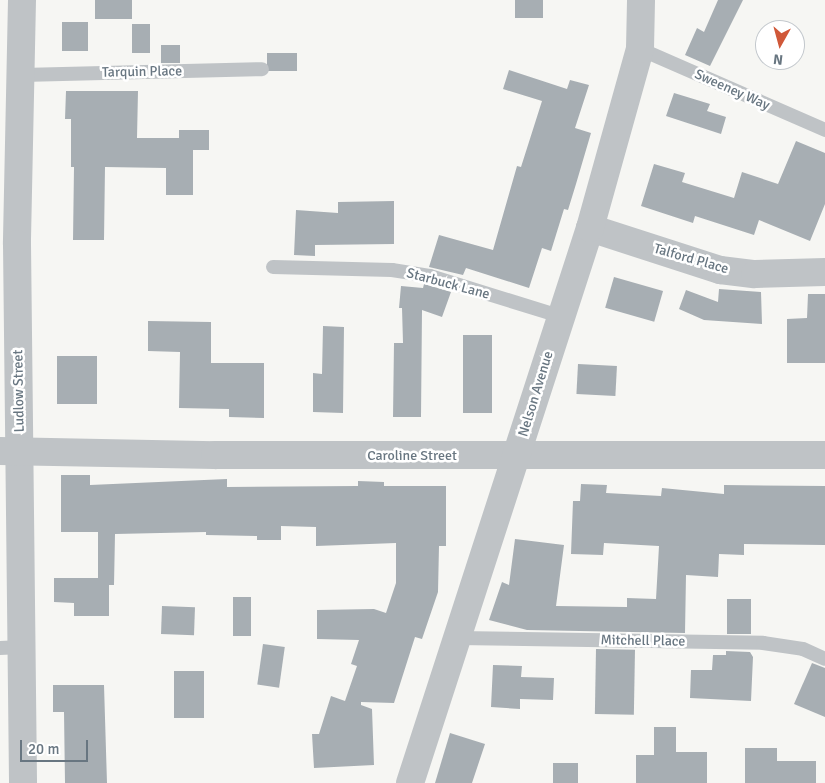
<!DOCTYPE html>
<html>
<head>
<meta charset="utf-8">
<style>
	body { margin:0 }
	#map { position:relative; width:825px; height:783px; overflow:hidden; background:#f6f6f3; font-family:Signika,sans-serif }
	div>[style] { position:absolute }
	.building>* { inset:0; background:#a7aeb3; transform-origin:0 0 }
	.service>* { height:14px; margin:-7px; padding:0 7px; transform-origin:7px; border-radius:7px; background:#bfc3c6 }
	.minor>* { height:28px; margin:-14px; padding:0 14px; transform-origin:14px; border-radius:14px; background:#bfc3c6 }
	.tertiary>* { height:28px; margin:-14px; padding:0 14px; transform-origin:14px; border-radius:14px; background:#bfc3c6 }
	span { translate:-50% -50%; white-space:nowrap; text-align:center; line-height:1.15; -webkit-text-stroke:5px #fff; paint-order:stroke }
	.street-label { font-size:14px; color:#687681 }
	.north { position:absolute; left:755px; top:20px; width:50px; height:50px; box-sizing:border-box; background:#fff; border:1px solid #c3c8cd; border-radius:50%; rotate:187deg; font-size:14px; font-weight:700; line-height:20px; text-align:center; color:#687681 }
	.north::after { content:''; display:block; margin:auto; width:18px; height:22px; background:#d05839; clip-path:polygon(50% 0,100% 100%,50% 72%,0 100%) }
	.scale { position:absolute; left:20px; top:740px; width:68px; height:22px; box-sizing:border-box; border:2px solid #687681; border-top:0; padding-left:6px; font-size:15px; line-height:18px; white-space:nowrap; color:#687681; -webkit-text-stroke:4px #fff; paint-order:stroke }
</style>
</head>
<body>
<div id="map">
	<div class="building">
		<div style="left:95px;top:0;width:37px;height:19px"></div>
		<div style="left:515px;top:0;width:28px;height:18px"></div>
		<div style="clip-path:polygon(718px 0,743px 0,710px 66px,685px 55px,697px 28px,704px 32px)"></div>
		<div style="left:62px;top:22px;width:26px;height:29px"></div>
		<div style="left:132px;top:24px;width:18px;height:29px"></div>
		<div style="left:161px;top:45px;width:19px;height:18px"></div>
		<div style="left:267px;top:53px;width:30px;height:18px"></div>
		<div style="clip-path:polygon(509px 70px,567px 89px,570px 80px,589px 85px,575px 128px,591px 133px,576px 184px,568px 210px,564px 209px,551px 251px,542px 248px,529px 288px,466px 268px,463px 275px,429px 267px,439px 235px,493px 250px,517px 166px,521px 167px,542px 101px,503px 89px)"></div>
		<div style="clip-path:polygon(66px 91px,138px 91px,137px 138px,179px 138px,179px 130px,209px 130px,209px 150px,193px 150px,193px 195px,166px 195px,166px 168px,105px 167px,104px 240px,73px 240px,74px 167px,71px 167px,71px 119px,65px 119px)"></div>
		<div style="clip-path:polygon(674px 93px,710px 104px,707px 111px,726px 117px,721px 134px,666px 116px)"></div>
		<div style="clip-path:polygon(796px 141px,825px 153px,825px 204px,810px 241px,759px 220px,754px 235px,695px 216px,693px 223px,641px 206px,654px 164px,685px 173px,682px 182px,734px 198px,742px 172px,778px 184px)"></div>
		<div style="clip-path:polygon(394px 201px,394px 244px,315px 245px,315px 256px,294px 255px,296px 210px,338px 213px,338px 202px)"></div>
		<div style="left:614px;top:277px;width:51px;height:32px;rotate:16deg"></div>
		<div style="clip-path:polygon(424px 284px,451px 292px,442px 317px,422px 310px,421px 417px,393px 417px,394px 343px,403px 343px,402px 308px,399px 308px,401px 286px,423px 288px)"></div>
		<div style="clip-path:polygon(719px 289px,761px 292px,762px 324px,704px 320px,679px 309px,686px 290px,718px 302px)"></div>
		<div style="clip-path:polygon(808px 294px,825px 294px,825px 363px,787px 363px,787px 319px,807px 318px)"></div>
		<div style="clip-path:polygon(148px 321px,211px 322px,211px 363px,264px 363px,264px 418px,229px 417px,229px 409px,179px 408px,180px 352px,148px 351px)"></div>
		<div style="clip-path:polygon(323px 326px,344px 327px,343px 413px,313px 412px,313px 373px,322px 374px)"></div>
		<div style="left:463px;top:335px;width:29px;height:78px"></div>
		<div style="left:57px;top:356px;width:40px;height:48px"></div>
		<div style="left:578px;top:364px;width:39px;height:30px;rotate:3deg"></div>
		<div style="clip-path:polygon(61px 475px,90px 475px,90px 485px,227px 479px,227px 487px,358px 486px,358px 481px,384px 482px,384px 486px,446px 486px,446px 546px,439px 546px,438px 592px,422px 639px,415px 637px,394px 703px,361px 702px,361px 705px,372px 709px,374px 765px,314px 768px,312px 734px,319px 734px,331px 696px,345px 701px,357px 666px,351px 664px,359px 640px,317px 639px,317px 610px,374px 609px,386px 613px,396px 583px,396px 543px,316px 546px,316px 527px,281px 526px,281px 540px,257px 540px,257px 536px,206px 535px,206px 532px,115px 534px,114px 585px,109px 585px,109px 616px,74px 616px,74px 603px,54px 602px,54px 578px,98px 578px,98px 532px,61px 532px)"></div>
		<div style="clip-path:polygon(581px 484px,607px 485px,606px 493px,661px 496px,662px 488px,724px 494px,724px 485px,825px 486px,825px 545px,744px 544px,744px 555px,719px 554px,718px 577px,686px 575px,685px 633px,527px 630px,489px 620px,502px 582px,509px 585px,515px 539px,564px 545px,556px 606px,627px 607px,627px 598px,656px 599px,659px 546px,604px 543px,603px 555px,571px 554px,573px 501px,580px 501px)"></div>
		<div style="left:233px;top:597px;width:18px;height:39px"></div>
		<div style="left:727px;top:599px;width:24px;height:35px"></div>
		<div style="left:162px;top:606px;width:33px;height:28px;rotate:2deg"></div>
		<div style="left:263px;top:644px;width:22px;height:41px;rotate:8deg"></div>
		<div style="left:596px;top:649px;width:39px;height:65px;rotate:1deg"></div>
		<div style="clip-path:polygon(726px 651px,750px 652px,753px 657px,751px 701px,690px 698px,691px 670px,712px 670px,713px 655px,726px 655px)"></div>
		<div style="clip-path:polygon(812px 663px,825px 668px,825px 717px,794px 704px)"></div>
		<div style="clip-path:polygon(493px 665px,522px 666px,521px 677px,554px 678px,553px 700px,520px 699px,520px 709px,491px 707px)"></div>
		<div style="left:174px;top:671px;width:30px;height:47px"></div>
		<div style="clip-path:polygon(53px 685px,104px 685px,107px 783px,65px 783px,64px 712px,53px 712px)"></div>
		<div style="clip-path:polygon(654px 727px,676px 727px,676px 752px,707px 752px,707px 783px,636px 783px,636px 755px,654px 755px)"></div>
		<div style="clip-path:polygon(450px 733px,485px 744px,472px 783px,435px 783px)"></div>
		<div style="clip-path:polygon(745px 748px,777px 748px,777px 761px,816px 761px,816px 783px,745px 783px)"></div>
		<div style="left:553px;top:763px;width:25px;height:20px"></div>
	</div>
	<div class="service">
		<div style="left:640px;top:49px;width:202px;rotate:23.6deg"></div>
		<div style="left:22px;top:75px;width:240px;rotate:-1.4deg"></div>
		<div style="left:273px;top:267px;width:119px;rotate:1.4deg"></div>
		<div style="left:392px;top:270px;width:38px;rotate:9deg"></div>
		<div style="left:430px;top:276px;width:135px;rotate:17.2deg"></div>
		<div style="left:458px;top:638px;width:305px;rotate:0.9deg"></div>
		<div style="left:763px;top:643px;width:40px;rotate:8.5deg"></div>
		<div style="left:803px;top:649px;width:24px;rotate:24deg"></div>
		<div style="left:0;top:648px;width:21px;rotate:-3deg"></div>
	</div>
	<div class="minor">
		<div style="left:22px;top:0;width:244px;rotate:91.2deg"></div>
		<div style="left:17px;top:244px;width:539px;rotate:89.36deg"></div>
		<div style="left:590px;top:228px;width:137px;rotate:17.9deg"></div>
		<div style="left:720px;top:270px;width:35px;rotate:7deg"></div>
		<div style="left:755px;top:274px;width:70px;rotate:-1.6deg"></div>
		<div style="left:0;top:451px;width:215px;rotate:1.1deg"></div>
		<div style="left:215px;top:455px;width:610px"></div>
	</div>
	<div class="tertiary">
		<div style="left:410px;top:783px;width:583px;rotate:-72.03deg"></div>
		<div style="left:590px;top:228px;width:186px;rotate:-74.4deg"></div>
		<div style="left:640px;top:49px;width:49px;rotate:-88.8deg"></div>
	</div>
	<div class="street-label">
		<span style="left:142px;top:72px;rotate:-1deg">Tarquin Place</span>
		<span style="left:732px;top:90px;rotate:24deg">Sweeney Way</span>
		<span style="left:691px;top:259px;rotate:16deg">Talford Place</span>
		<span style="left:448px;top:284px;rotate:15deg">Starbuck Lane</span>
		<span style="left:19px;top:391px;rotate:-91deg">Ludlow Street</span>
		<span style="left:536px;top:394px;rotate:-73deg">Nelson Avenue</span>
		<span style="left:412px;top:456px">Caroline Street</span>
		<span style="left:643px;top:641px;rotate:1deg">Mitchell Place</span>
	</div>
	<div class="north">N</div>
	<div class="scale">20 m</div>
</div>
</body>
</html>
